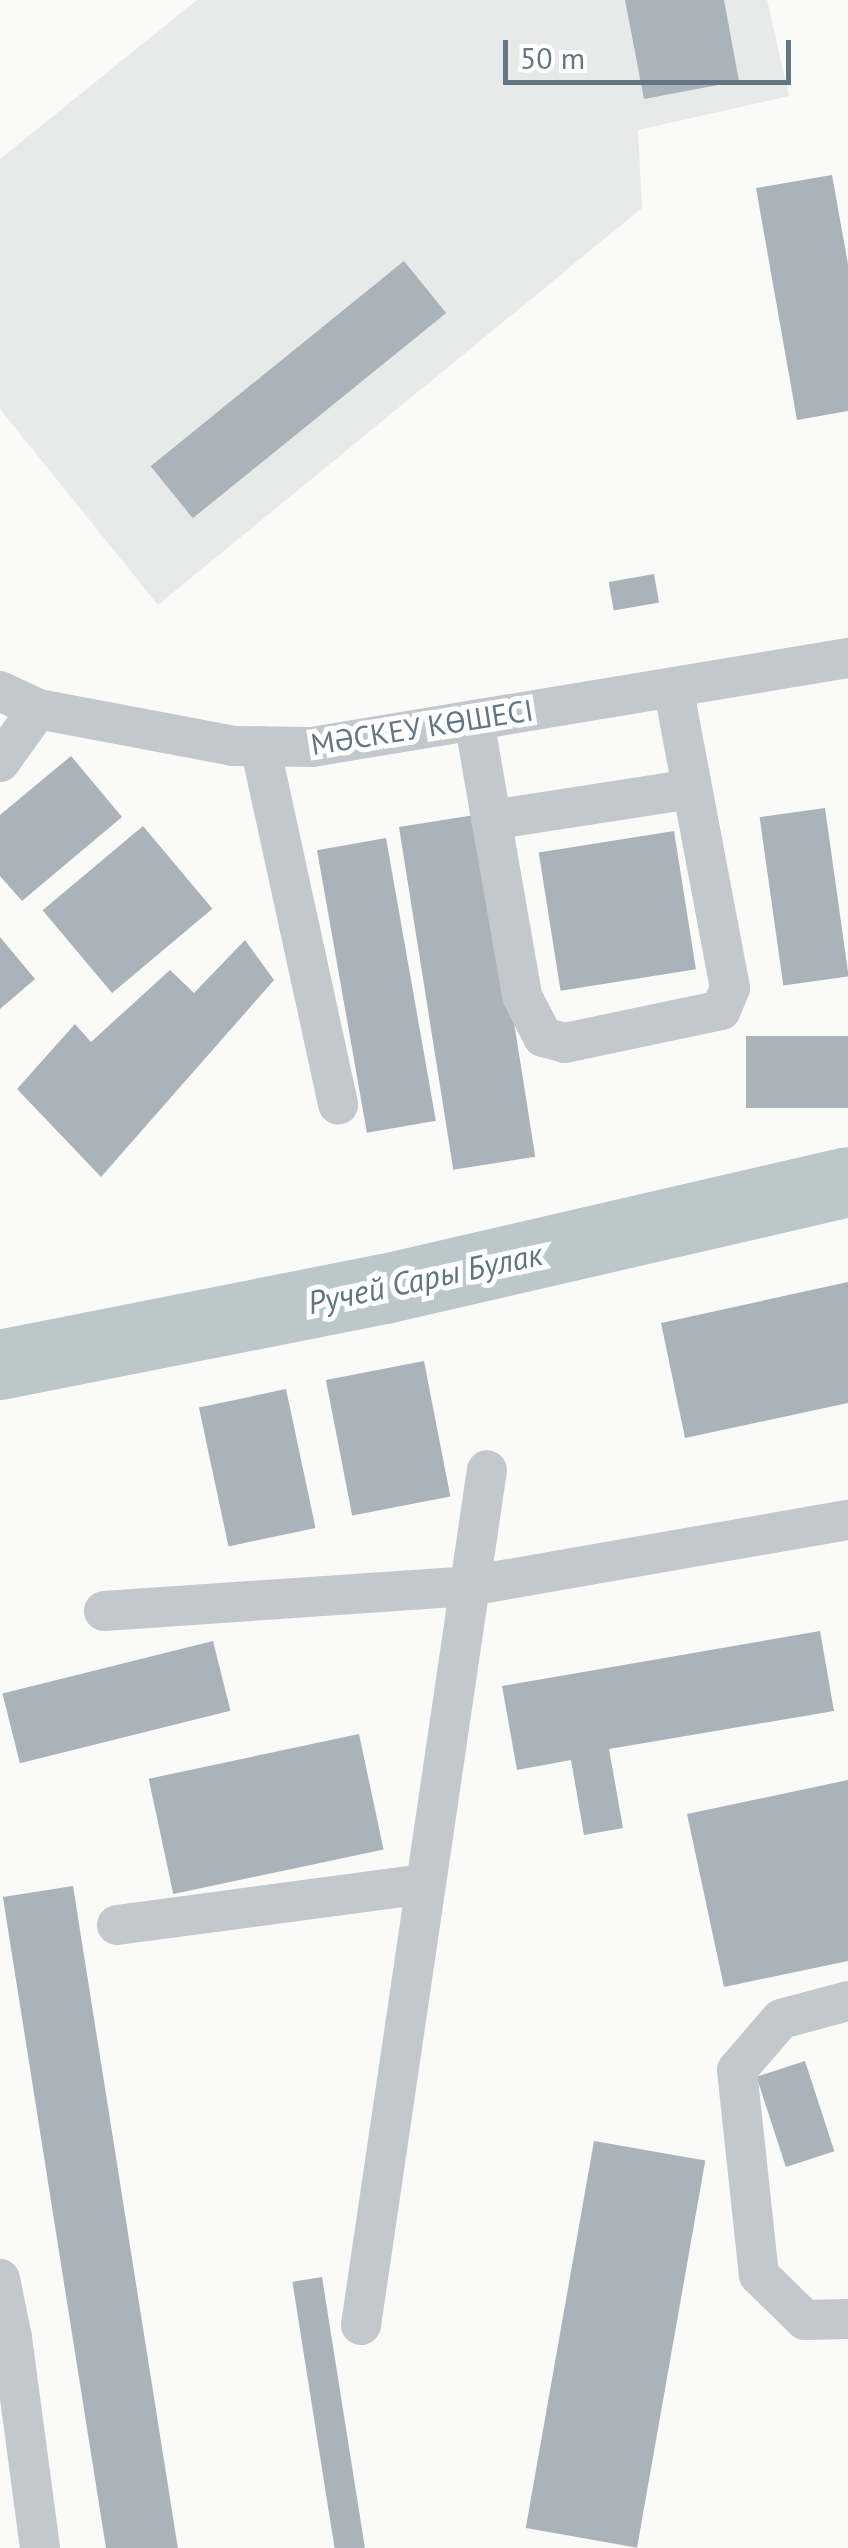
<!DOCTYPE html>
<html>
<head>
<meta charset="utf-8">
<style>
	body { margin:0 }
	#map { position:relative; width:848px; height:2548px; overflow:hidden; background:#fafaf8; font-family:"PT Sans",sans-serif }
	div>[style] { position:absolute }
	.built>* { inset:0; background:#e8e9e9 }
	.river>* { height:70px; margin:-35px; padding:0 35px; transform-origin:35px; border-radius:35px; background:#bbc7cb }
	.building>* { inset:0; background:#aab3b9; transform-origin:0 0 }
	.minor>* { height:40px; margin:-20px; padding:0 20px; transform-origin:20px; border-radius:20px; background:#c3c8cc }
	span { translate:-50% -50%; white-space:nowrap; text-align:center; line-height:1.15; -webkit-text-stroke:10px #fff; paint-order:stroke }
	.street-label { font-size:30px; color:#657683 }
	.water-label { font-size:32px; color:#60757c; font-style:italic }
	.scale { position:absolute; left:503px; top:40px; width:288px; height:45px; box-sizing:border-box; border:5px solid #657683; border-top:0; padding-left:12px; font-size:30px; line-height:35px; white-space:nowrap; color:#657683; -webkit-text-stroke:8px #fff; paint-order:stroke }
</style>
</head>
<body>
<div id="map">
	<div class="built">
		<div style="clip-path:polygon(197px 0,767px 0,789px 96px,638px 130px,642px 208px,158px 605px,0 409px,0 159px)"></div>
	</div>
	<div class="river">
		<div style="left:0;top:1365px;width:392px;rotate:-11.2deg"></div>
		<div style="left:385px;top:1289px;width:475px;rotate:-13deg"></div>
	</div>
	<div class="building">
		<div style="clip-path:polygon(625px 0,724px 0,739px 81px,644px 99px)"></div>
		<div style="clip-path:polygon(832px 175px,848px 264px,848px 411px,797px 420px,756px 188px)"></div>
		<div style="left:404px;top:261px;width:67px;height:326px;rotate:51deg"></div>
		<div style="left:654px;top:574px;width:29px;height:46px;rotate:80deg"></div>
		<div style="clip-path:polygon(71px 756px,122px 817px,22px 901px,0 876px,0 815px)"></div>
		<div style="left:825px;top:808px;width:170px;height:66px;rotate:82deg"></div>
		<div style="left:481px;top:814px;width:347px;height:83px;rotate:81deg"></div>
		<div style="left:143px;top:826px;width:108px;height:131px;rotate:50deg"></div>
		<div style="left:674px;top:831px;width:140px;height:137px;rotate:81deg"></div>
		<div style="left:386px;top:838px;width:287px;height:70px;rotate:80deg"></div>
		<div style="clip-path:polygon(0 937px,35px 979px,0 1009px)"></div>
		<div style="clip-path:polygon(245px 940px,274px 980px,101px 1177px,17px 1089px,75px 1024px,91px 1042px,170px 970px,194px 993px)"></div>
		<div style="left:848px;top:1036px;width:72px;height:102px;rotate:90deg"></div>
		<div style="clip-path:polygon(848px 1282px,848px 1403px,685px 1438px,661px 1323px)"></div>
		<div style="left:424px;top:1361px;width:138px;height:100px;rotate:79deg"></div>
		<div style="left:286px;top:1389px;width:142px;height:89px;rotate:78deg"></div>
		<div style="clip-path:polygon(820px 1631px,834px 1711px,609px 1749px,623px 1828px,584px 1835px,571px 1760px,517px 1770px,502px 1686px)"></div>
		<div style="left:213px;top:1641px;width:72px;height:217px;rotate:76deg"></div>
		<div style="left:359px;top:1734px;width:118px;height:215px;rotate:78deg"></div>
		<div style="clip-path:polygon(848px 1780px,848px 1961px,724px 1987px,687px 1814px)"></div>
		<div style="left:73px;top:1886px;width:671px;height:71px;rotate:81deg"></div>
		<div style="left:805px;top:2061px;width:95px;height:51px;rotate:72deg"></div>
		<div style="left:594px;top:2141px;width:113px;height:393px;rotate:10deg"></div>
		<div style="left:322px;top:2277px;width:274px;height:30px;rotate:81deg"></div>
	</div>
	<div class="minor">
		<div style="left:0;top:691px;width:42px;rotate:25.3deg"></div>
		<div style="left:38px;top:709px;width:198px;rotate:10.7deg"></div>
		<div style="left:233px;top:746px;width:79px;rotate:0.7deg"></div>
		<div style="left:312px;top:747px;width:543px;rotate:-9.43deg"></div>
		<div style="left:474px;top:720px;width:280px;rotate:80.1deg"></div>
		<div style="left:522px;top:996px;width:46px;rotate:62.9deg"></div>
		<div style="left:543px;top:1037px;width:23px;rotate:15deg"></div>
		<div style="left:565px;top:1043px;width:159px;rotate:-11.9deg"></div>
		<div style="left:721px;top:1010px;width:24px;rotate:-68deg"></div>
		<div style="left:730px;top:988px;width:306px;rotate:-100.7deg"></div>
		<div style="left:260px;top:746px;width:367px;rotate:77.7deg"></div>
		<div style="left:0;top:762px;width:65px;rotate:-54.4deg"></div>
		<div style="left:491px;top:820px;width:203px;rotate:-8.8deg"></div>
		<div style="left:104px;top:1611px;width:366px;rotate:-3.9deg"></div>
		<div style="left:469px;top:1586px;width:385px;rotate:-9.9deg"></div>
		<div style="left:117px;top:1925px;width:311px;rotate:-7.6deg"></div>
		<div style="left:848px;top:2001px;width:69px;rotate:165deg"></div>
		<div style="left:781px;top:2019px;width:67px;rotate:130.8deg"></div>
		<div style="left:737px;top:2070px;width:206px;rotate:83.9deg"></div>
		<div style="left:759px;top:2275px;width:64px;rotate:44.4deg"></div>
		<div style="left:805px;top:2320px;width:43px;rotate:-1.3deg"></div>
		<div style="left:0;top:2279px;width:60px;rotate:78.5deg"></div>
		<div style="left:361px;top:2325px;width:864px;rotate:-81.62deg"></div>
		<div style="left:0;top:2329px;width:15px;rotate:37deg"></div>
		<div style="left:12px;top:2338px;width:212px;rotate:82.4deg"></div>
	</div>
	<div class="street-label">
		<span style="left:422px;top:727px;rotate:-9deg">МӘСКЕУ КӨШЕСІ</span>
	</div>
	<div class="water-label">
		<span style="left:425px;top:1278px;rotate:-12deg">Ручей Сары Булак</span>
	</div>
	<div class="scale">50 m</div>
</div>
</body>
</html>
